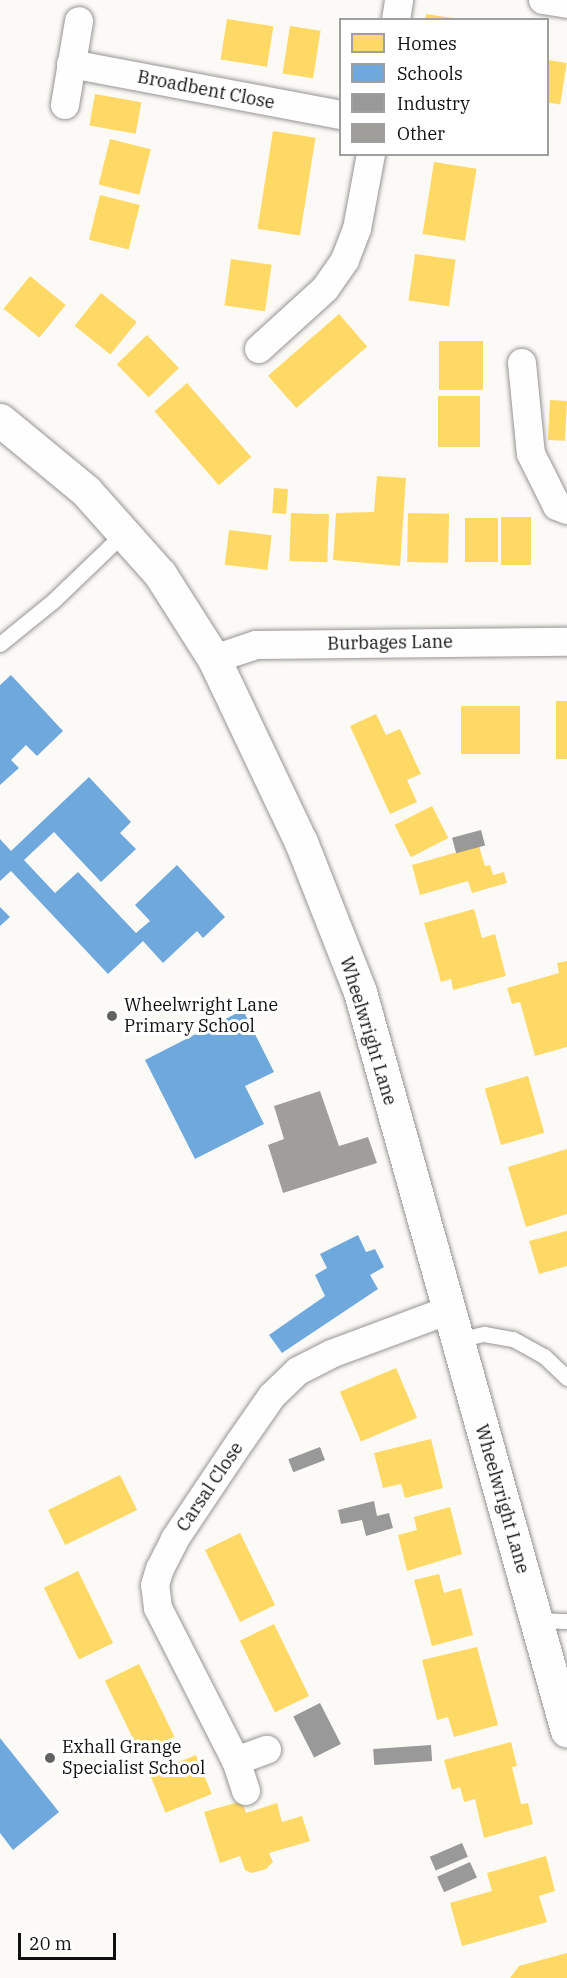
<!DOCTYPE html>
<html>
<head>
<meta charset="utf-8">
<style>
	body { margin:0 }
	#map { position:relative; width:567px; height:1978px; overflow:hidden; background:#fcfaf6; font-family:"IBM Plex Serif",serif }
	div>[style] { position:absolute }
	.homes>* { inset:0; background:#ffd966; transform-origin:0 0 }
	.schools>* { inset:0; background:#6fa8dc }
	.industry>* { inset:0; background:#999; transform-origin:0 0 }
	.building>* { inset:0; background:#a09e9b }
	.roads { filter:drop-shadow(0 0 2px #969594) drop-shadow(0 0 2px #969594) }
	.service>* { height:15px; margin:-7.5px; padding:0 7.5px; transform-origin:7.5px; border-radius:7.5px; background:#fffefe }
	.minor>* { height:28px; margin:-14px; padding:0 14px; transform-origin:14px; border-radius:14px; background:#fffefe }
	.tertiary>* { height:33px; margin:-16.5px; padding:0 16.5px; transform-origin:16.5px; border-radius:16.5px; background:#fffefe }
	.dots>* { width:16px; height:16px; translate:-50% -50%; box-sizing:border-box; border:3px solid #fff; border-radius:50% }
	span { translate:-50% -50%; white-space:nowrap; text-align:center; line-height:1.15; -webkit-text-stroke:6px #fff; paint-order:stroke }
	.street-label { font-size:18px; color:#101010 }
	.poi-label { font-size:18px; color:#101010 }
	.left { translate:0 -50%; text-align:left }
	.legend { position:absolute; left:339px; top:18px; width:210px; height:138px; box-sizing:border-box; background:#fff; border:2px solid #9f9f9f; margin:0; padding:8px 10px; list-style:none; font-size:18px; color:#101010 }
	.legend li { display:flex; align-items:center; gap:12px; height:30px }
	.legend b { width:30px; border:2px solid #9f9f9f }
	.scale { position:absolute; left:18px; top:1933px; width:98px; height:27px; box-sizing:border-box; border:3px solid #101010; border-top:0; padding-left:8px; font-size:18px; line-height:21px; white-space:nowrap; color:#101010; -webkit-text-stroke:4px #fff; paint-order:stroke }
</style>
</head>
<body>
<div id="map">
	<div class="homes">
		<div style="clip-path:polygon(426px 14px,453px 18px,453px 20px,425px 20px)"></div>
		<div style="left:227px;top:19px;width:47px;height:41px;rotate:9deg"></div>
		<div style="left:290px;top:26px;width:31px;height:48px;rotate:9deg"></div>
		<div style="left:548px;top:60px;width:19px;height:42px;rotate:9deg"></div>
		<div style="left:95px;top:94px;width:47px;height:32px;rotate:10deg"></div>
		<div style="left:273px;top:131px;width:43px;height:99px;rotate:9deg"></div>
		<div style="left:110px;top:139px;width:42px;height:47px;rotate:14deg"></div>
		<div style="left:434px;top:162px;width:43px;height:73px;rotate:9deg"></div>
		<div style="left:100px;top:195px;width:41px;height:46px;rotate:14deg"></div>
		<div style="left:415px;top:254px;width:41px;height:47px;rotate:8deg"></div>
		<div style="left:231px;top:259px;width:41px;height:47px;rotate:8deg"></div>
		<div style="left:30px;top:276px;width:46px;height:42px;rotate:39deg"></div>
		<div style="left:101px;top:293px;width:46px;height:42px;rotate:39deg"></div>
		<div style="left:339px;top:314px;width:43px;height:94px;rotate:49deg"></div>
		<div style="left:147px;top:335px;width:46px;height:42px;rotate:46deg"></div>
		<div style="left:439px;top:341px;width:44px;height:49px"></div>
		<div style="left:187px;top:383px;width:98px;height:43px;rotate:49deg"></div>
		<div style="left:438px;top:396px;width:42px;height:51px"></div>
		<div style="left:550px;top:400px;width:17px;height:40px;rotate:3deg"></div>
		<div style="clip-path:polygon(377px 476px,406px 478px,400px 566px,333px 560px,336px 513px,374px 512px)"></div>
		<div style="left:274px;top:488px;width:14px;height:25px;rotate:4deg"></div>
		<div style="left:291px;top:513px;width:38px;height:48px;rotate:2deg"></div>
		<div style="left:408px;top:513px;width:41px;height:49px;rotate:1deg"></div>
		<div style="left:501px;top:517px;width:30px;height:48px"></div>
		<div style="left:465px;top:518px;width:33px;height:44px"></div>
		<div style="left:229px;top:530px;width:43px;height:35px;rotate:7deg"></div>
		<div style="left:556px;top:701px;width:11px;height:58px"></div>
		<div style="left:461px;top:706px;width:59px;height:48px"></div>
		<div style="clip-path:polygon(376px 714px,386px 735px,400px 729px,421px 774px,407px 780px,417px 802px,390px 814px,350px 726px)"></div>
		<div style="left:432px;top:806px;width:36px;height:42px;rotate:63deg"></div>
		<div style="clip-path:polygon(479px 846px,485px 866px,490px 865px,493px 875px,504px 872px,507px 883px,472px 893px,468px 881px,420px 895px,412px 865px)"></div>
		<div style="clip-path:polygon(474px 909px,482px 938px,495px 934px,506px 976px,453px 990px,451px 979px,441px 982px,424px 923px)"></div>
		<div style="clip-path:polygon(567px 961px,567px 1047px,535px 1056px,520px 1002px,512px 1004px,507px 988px,559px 973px,557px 963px)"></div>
		<div style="left:528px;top:1076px;width:59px;height:45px;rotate:74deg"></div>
		<div style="clip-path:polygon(567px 1149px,567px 1214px,526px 1227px,508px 1167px)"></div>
		<div style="clip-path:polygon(567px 1231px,567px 1266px,539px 1274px,529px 1241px)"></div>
		<div style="left:396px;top:1368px;width:54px;height:61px;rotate:67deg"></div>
		<div style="clip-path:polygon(431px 1439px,443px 1488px,405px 1498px,401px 1484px,383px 1488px,374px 1453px)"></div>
		<div style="left:120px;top:1475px;width:39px;height:80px;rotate:64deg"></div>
		<div style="clip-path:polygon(450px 1507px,462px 1554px,407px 1571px,398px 1535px,417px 1530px,414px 1517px)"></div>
		<div style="left:240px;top:1533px;width:80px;height:39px;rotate:64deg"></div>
		<div style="left:78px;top:1571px;width:80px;height:38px;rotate:64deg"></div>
		<div style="clip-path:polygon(439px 1574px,444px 1593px,461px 1588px,473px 1635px,432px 1646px,414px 1580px)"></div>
		<div style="left:274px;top:1624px;width:80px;height:38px;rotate:64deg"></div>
		<div style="clip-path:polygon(477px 1647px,498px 1725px,454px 1737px,448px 1717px,437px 1720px,422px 1660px)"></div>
		<div style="left:139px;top:1664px;width:81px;height:38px;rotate:64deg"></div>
		<div style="clip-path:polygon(511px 1742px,517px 1766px,512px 1767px,521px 1804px,528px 1803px,533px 1824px,484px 1838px,475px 1799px,464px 1802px,460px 1787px,452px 1790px,444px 1760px)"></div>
		<div style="left:196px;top:1755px;width:42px;height:50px;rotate:68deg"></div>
		<div style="clip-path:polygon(242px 1801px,246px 1813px,277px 1803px,282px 1822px,302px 1816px,310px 1841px,269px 1853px,273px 1862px,266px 1869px,252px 1873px,245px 1870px,240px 1856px,220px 1863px,204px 1812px)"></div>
		<div style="clip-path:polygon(546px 1856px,555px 1891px,539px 1896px,547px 1922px,462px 1946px,450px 1903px,492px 1891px,487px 1873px)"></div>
		<div style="clip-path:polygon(567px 1953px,567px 1978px,510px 1978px,519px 1966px)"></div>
	</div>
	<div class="schools">
		<div style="clip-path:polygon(11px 675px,63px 731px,37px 756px,26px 745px,11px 760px,19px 768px,0 785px,0 685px)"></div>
		<div style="clip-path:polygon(89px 777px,131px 822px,120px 833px,136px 849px,101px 882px,54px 832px,24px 860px,55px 893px,78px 872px,136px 933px,150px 921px,135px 905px,177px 865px,225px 917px,203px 938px,197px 931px,163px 963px,143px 941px,108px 974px,11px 871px,0 881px,0 839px,11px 851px)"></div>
		<div style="clip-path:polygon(0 907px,10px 917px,0 926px)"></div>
		<div style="clip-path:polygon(243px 1010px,274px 1072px,245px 1086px,264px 1124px,195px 1159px,145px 1060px)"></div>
		<div style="clip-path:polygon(358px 1235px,366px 1252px,375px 1249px,384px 1267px,370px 1275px,378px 1289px,282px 1353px,269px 1335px,325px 1296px,315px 1275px,327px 1268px,320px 1254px)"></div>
		<div style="clip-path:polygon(0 1738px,59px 1812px,13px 1850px,0 1833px)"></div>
	</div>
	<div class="industry">
		<div style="left:481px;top:830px;width:16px;height:30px;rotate:75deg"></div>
		<div style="left:320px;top:1447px;width:14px;height:34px;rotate:69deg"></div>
		<div style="clip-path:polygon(374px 1501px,377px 1516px,389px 1513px,393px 1528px,366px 1536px,362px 1520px,341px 1524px,338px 1510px)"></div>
		<div style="left:320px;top:1703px;width:46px;height:30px;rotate:63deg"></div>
		<div style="left:431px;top:1745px;width:16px;height:58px;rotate:86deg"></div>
		<div style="left:462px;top:1843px;width:15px;height:35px;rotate:67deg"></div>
		<div style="left:470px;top:1862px;width:17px;height:36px;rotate:66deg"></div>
	</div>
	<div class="building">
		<div style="clip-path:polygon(320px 1091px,339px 1146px,368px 1137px,377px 1163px,283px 1193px,268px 1145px,284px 1139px,274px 1106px)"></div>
	</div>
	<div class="roads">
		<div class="service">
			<div style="left:0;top:644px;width:68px;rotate:-39.1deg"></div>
			<div style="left:53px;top:601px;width:100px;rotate:-43.8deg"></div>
			<div style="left:457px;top:1340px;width:28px;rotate:-13deg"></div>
			<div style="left:484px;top:1334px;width:29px;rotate:10deg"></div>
			<div style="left:513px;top:1339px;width:35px;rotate:29deg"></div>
			<div style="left:544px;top:1356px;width:32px;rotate:44deg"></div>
			<div style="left:535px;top:1620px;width:32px;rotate:2deg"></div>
		</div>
		<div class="minor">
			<div style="left:543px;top:0;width:24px;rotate:9deg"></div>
			<div style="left:396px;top:20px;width:20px;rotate:-81deg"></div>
			<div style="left:71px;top:64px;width:274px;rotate:10.7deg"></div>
			<div style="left:65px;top:105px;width:85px;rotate:-80.5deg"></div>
			<div style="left:259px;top:349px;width:89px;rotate:-42.3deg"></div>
			<div style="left:325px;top:289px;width:35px;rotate:-55deg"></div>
			<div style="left:345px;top:260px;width:33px;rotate:-69deg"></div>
			<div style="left:357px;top:229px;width:76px;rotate:-79.4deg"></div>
			<div style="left:522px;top:363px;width:91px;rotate:84.4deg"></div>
			<div style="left:531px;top:454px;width:58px;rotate:63.4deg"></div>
			<div style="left:557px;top:506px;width:11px;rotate:22deg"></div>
			<div style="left:214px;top:659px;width:44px;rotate:-18.4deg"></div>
			<div style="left:256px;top:645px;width:311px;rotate:-0.6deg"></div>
			<div style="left:236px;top:1761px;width:33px;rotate:-20deg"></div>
			<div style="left:246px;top:1791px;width:32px;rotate:-108deg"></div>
			<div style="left:236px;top:1761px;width:172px;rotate:-117deg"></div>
			<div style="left:158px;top:1608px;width:23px;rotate:-97deg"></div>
			<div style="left:155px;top:1585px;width:17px;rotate:-73deg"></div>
			<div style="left:160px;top:1569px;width:34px;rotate:-63deg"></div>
			<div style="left:175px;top:1539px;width:117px;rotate:-56.2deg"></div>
			<div style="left:240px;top:1442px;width:56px;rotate:-55.2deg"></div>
			<div style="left:272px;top:1396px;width:36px;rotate:-44deg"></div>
			<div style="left:298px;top:1371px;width:37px;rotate:-27deg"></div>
			<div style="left:331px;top:1354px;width:126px;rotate:-20.4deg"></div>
		</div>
		<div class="tertiary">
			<div style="left:0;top:420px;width:112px;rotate:39.5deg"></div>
			<div style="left:86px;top:491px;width:111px;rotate:48.3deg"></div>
			<div style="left:160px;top:574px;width:101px;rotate:57.6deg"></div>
			<div style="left:214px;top:659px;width:203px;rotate:64.6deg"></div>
			<div style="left:301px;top:842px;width:161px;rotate:68.5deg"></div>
			<div style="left:360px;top:992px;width:767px;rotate:74.35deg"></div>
		</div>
	</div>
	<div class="dots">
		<div style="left:112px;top:1016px;background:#636260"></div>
		<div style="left:50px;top:1758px;background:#636260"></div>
	</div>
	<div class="street-label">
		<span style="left:206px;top:90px;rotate:11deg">Broadbent Close</span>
		<span style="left:390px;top:643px;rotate:-1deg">Burbages Lane</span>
		<span style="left:368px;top:1031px;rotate:73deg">Wheelwright Lane</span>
		<span style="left:210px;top:1487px;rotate:-56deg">Carsal Close</span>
		<span style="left:502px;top:1499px;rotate:74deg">Wheelwright Lane</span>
	</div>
	<div class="poi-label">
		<span class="left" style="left:124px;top:1016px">Wheelwright Lane<br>Primary School</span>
		<span class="left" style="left:62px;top:1758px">Exhall Grange<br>Specialist School</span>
	</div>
	<ul class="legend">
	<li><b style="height:16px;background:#ffd966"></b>Homes</li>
	<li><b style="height:16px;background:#6fa8dc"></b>Schools</li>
	<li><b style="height:16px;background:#999"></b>Industry</li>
	<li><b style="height:16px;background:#a09e9b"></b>Other</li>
	</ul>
	<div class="scale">20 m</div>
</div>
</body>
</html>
